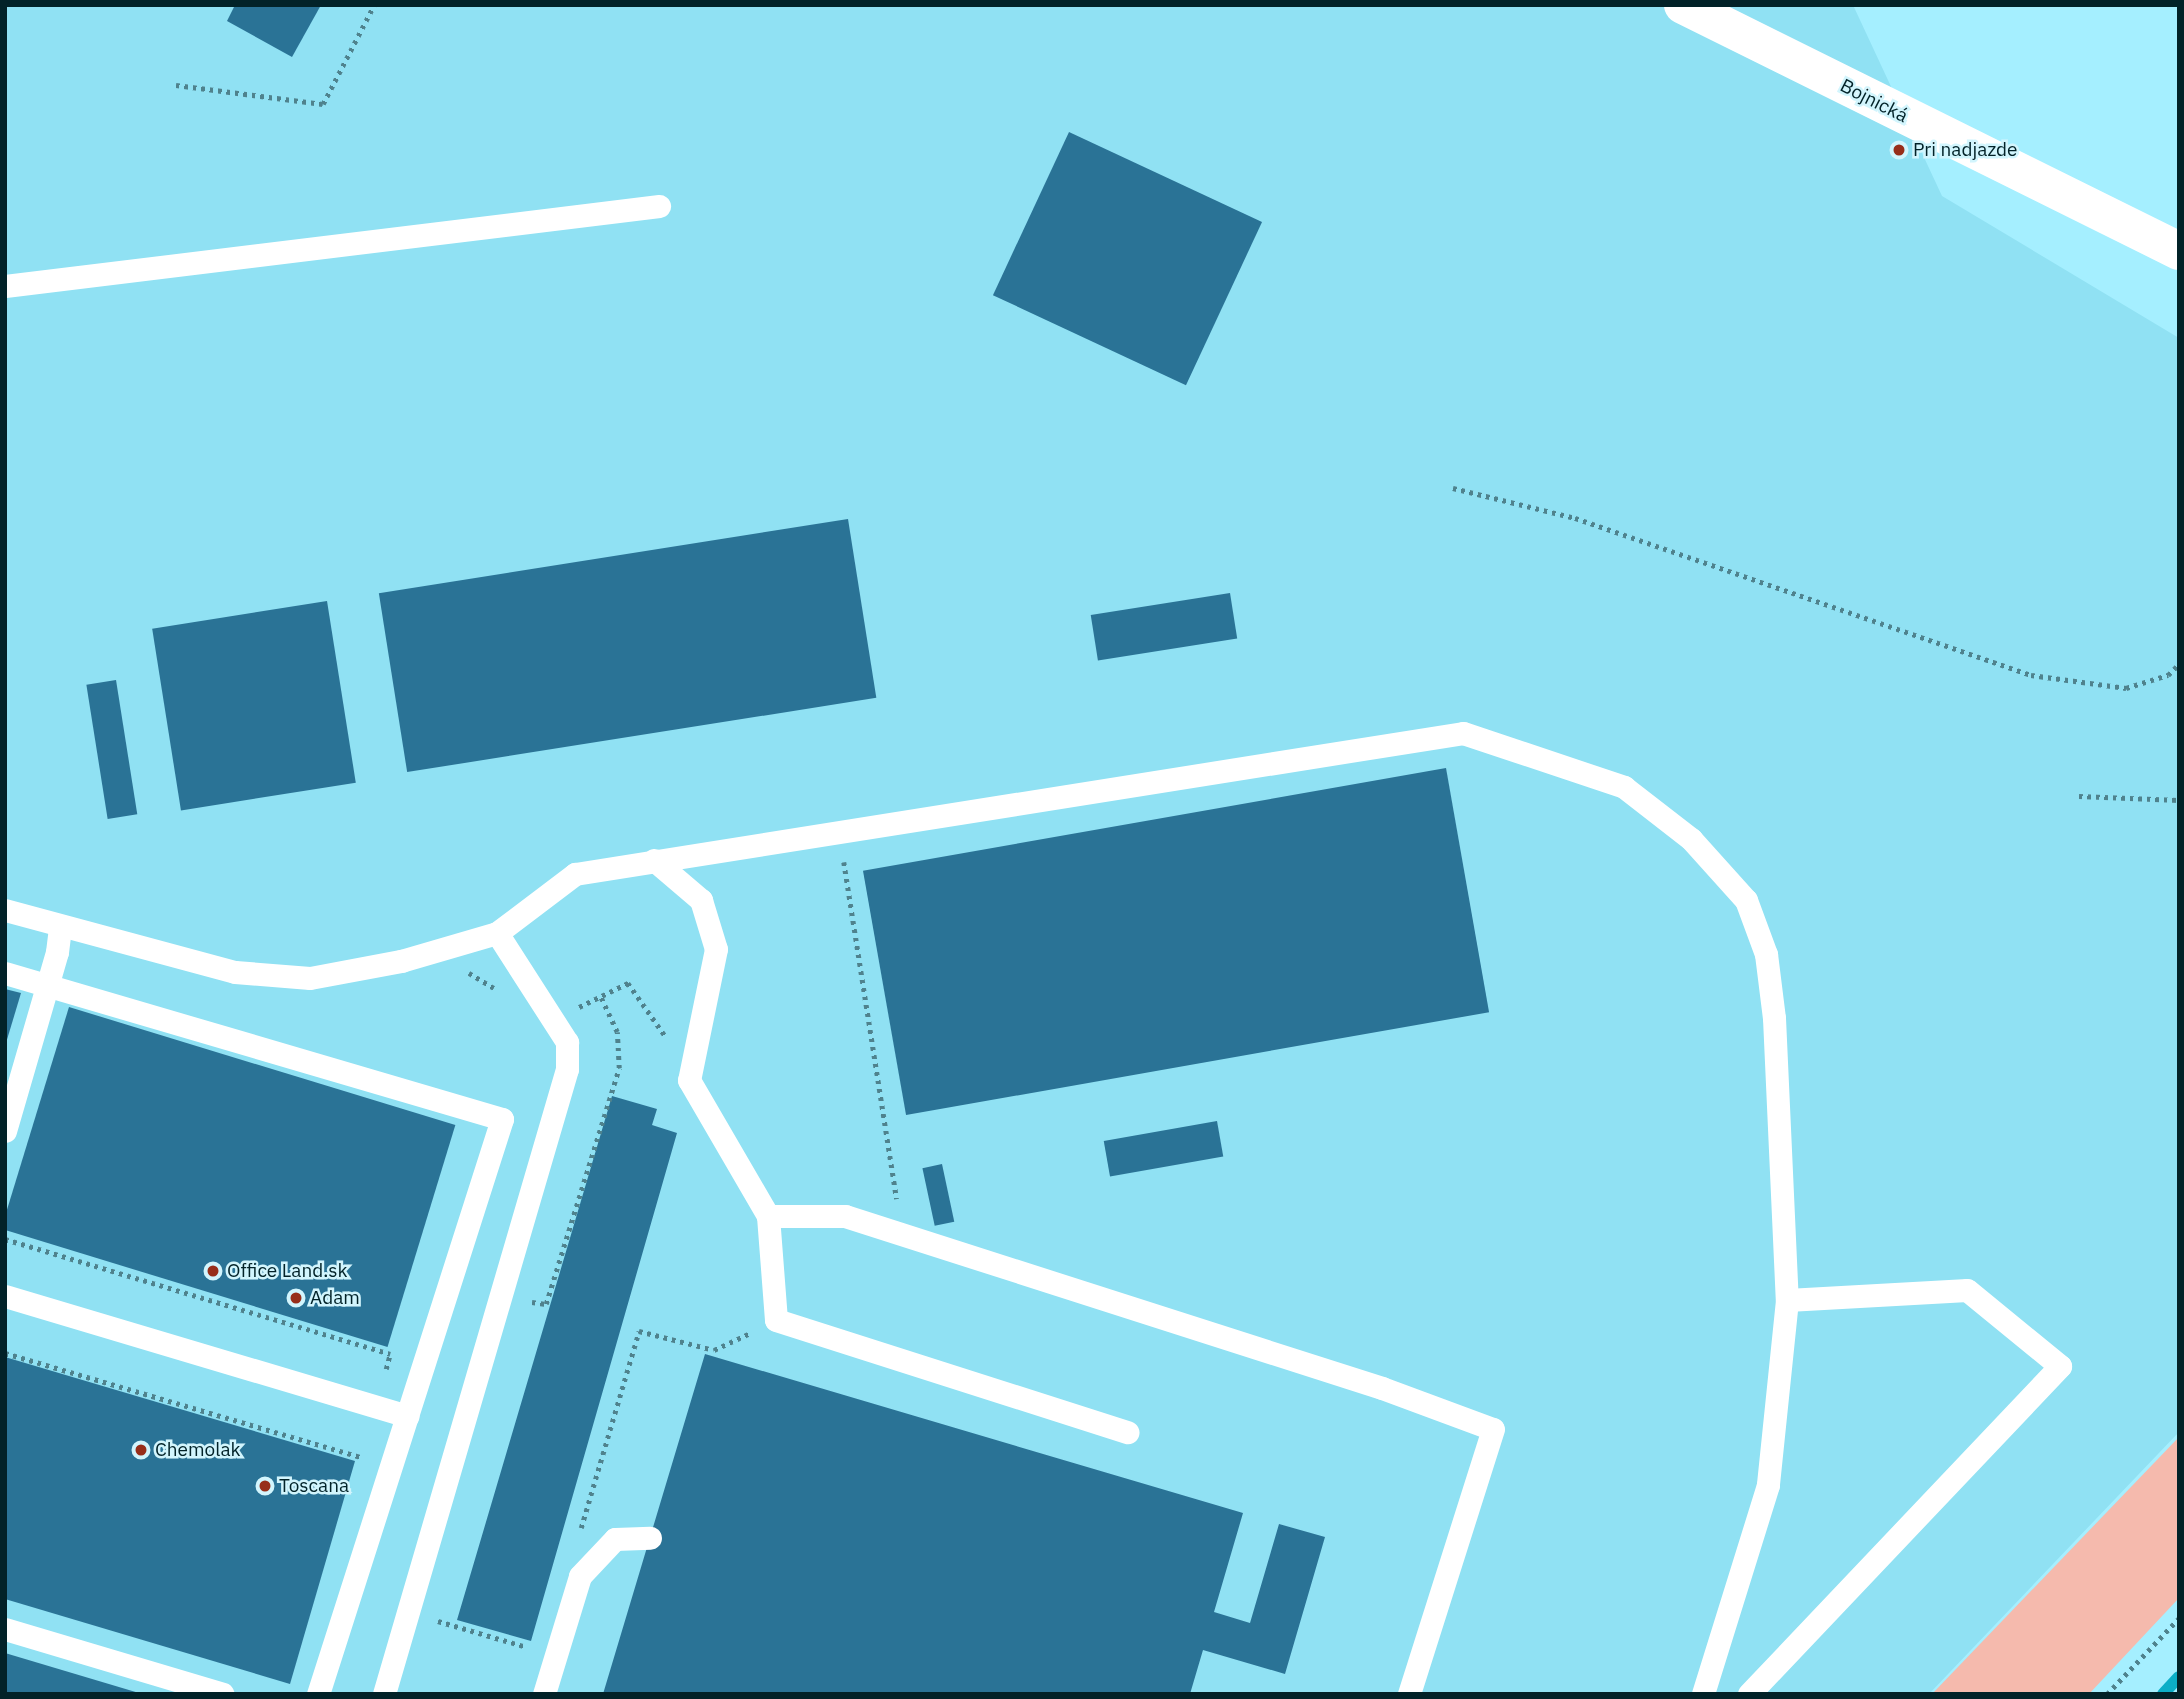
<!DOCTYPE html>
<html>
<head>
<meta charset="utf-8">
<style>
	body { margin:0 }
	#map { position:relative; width:2184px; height:1699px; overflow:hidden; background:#a5efff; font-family:"IBM Plex Sans",sans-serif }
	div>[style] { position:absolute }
	.built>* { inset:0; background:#90e1f3 }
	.green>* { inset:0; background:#f5baad }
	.stream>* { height:12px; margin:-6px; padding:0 6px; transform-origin:6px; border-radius:6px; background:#0caec7 }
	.building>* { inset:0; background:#2a7396; transform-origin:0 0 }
	.path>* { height:4.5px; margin-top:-2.25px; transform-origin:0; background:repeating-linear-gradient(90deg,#4f828d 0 3.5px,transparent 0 8.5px) }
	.lane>* { height:23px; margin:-11.5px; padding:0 11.5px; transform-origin:11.5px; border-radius:11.5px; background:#fff }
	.street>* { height:38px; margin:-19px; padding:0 19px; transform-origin:19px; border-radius:19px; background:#fff }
	.dots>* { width:19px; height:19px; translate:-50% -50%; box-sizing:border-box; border:4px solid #d2f5fd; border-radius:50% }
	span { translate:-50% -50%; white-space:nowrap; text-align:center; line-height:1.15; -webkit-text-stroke:5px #d2f5fd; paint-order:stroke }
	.street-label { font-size:19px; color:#022228 }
	.poi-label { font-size:19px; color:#022228 }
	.left { translate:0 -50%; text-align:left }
	.frame { position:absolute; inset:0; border:7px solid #022228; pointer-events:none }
</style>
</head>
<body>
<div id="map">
	<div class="built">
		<div style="clip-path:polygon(5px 5px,1853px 5px,1942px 196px,2179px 338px,2179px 1432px,1929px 1694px,5px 1694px)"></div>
	</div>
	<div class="green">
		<div style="clip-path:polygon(2179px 1437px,2179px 1598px,2089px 1694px,1932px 1694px)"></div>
	</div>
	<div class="stream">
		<div style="left:2163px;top:1694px;width:23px;rotate:-47deg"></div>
	</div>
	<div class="building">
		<div style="clip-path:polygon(235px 5px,321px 5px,292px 57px,227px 21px)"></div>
		<div style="left:1069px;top:132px;width:213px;height:180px;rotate:25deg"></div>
		<div style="left:848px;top:519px;width:181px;height:475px;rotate:81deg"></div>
		<div style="left:1230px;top:593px;width:46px;height:141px;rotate:81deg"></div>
		<div style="left:327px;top:601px;width:184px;height:177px;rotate:81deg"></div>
		<div style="left:116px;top:680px;width:136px;height:30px;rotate:81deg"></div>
		<div style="left:1446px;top:768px;width:248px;height:592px;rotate:80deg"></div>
		<div style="clip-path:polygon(5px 989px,21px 993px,6px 1043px,5px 1043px)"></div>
		<div style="left:69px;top:1007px;width:404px;height:232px;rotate:17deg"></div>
		<div style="clip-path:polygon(612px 1096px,657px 1109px,652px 1125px,677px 1133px,531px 1641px,457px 1620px)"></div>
		<div style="left:1217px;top:1121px;width:36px;height:115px;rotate:80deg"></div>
		<div style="left:942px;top:1164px;width:59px;height:20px;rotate:78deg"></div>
		<div style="clip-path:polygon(705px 1354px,1243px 1513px,1214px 1612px,1250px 1623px,1279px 1524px,1325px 1537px,1285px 1674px,1203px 1650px,1190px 1694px,603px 1694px)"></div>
		<div style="clip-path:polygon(5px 1357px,355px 1461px,290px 1684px,5px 1599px)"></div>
		<div style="clip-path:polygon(5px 1653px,139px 1693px,139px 1694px,5px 1694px)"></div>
	</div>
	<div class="path">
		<div style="left:176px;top:85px;width:148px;rotate:7.4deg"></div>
		<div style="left:323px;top:104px;width:111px;rotate:-62.7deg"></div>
		<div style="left:1453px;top:488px;width:126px;rotate:13.8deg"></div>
		<div style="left:1575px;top:518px;width:482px;rotate:19deg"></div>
		<div style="left:2031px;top:675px;width:96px;rotate:7.8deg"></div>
		<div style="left:2126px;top:688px;width:44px;rotate:-17.2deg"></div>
		<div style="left:2168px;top:675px;width:16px;rotate:-45deg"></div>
		<div style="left:2079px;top:796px;width:100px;rotate:2.3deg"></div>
		<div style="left:844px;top:862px;width:341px;rotate:81.1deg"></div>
		<div style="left:469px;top:973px;width:29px;rotate:31deg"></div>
		<div style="left:579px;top:1007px;width:55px;rotate:-26.1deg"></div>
		<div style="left:628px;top:983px;width:66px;rotate:54.9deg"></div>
		<div style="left:5px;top:1239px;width:402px;rotate:16.6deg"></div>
		<div style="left:532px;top:1302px;width:14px;rotate:8deg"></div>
		<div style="left:546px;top:1304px;width:247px;rotate:-72.8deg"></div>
		<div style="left:619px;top:1068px;width:36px;rotate:-93deg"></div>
		<div style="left:617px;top:1032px;width:38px;rotate:-115deg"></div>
		<div style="left:5px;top:1353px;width:371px;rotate:16.3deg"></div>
		<div style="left:386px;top:1369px;width:16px;rotate:-75deg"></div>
		<div style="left:581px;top:1528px;width:205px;rotate:-73.6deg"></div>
		<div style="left:639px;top:1331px;width:77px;rotate:14.2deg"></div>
		<div style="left:714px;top:1350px;width:40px;rotate:-25deg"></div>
		<div style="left:438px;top:1621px;width:93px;rotate:16.3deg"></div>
		<div style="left:2107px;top:1694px;width:105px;rotate:-46.5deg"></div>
	</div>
	<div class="lane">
		<div style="left:5px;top:286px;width:659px;rotate:-6.97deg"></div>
		<div style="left:654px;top:860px;width:62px;rotate:40.4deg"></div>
		<div style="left:701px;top:900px;width:51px;rotate:73deg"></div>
		<div style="left:716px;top:949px;width:134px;rotate:101.6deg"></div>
		<div style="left:689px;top:1080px;width:157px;rotate:59.8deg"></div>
		<div style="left:768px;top:1216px;width:77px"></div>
		<div style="left:845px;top:1216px;width:564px;rotate:17.76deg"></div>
		<div style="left:1382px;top:1388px;width:118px;rotate:20.3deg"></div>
		<div style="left:1493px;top:1429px;width:278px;rotate:107.6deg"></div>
		<div style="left:5px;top:910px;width:238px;rotate:15.1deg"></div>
		<div style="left:235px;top:972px;width:75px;rotate:4.6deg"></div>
		<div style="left:310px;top:978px;width:93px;rotate:-10.6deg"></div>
		<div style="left:401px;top:961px;width:100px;rotate:-16.3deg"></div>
		<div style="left:497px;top:933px;width:130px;rotate:57.3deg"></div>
		<div style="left:567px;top:1042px;width:27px;rotate:90deg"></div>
		<div style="left:567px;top:1069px;width:651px;rotate:106.32deg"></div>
		<div style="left:497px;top:933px;width:98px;rotate:-37.1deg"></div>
		<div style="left:575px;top:874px;width:899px;rotate:-9.02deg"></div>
		<div style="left:1463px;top:733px;width:170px;rotate:18.5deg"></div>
		<div style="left:1624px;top:787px;width:85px;rotate:37.8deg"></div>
		<div style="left:1691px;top:839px;width:82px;rotate:48deg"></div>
		<div style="left:1746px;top:900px;width:58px;rotate:69.7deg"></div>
		<div style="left:1766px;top:954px;width:64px;rotate:82.9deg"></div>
		<div style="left:1774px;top:1018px;width:282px;rotate:87.4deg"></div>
		<div style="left:1787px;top:1300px;width:186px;rotate:95.9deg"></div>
		<div style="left:1768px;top:1485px;width:219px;rotate:107.3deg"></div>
		<div style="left:5px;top:973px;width:518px;rotate:16.37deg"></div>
		<div style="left:502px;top:1119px;width:604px;rotate:107.74deg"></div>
		<div style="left:5px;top:1131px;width:186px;rotate:-73.8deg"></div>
		<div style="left:57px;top:952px;width:26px;rotate:-83deg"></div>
		<div style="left:768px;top:1216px;width:104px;rotate:85.6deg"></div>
		<div style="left:776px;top:1320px;width:369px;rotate:17.7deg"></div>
		<div style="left:5px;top:1296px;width:420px;rotate:16.6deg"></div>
		<div style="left:5px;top:1629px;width:227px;rotate:16.6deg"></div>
		<div style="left:544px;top:1694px;width:123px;rotate:-73deg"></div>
		<div style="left:580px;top:1576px;width:51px;rotate:-46.6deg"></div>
		<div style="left:615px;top:1539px;width:35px;rotate:-2deg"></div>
		<div style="left:1749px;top:1694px;width:452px;rotate:-46.5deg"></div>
		<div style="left:2060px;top:1366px;width:120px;rotate:-140.7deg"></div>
		<div style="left:1967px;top:1290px;width:180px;rotate:176.8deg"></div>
	</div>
	<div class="street">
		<div style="left:1683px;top:5px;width:554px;rotate:26.38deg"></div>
	</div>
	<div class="dots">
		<div style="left:1899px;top:150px;background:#972e1a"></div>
		<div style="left:213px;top:1271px;background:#972e1a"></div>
		<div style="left:296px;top:1298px;background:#972e1a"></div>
		<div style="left:141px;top:1450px;background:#972e1a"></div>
		<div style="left:265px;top:1486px;background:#972e1a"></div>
	</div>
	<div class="street-label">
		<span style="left:1874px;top:101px;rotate:27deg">Bojnická</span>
	</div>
	<div class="poi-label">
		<span class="left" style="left:1913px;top:150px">Pri nadjazde</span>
		<span class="left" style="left:227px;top:1271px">Office Land.sk</span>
		<span class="left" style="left:310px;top:1298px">Adam</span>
		<span class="left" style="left:155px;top:1450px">Chemolak</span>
		<span class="left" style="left:279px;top:1486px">Toscana</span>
	</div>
	<div class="frame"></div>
</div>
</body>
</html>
